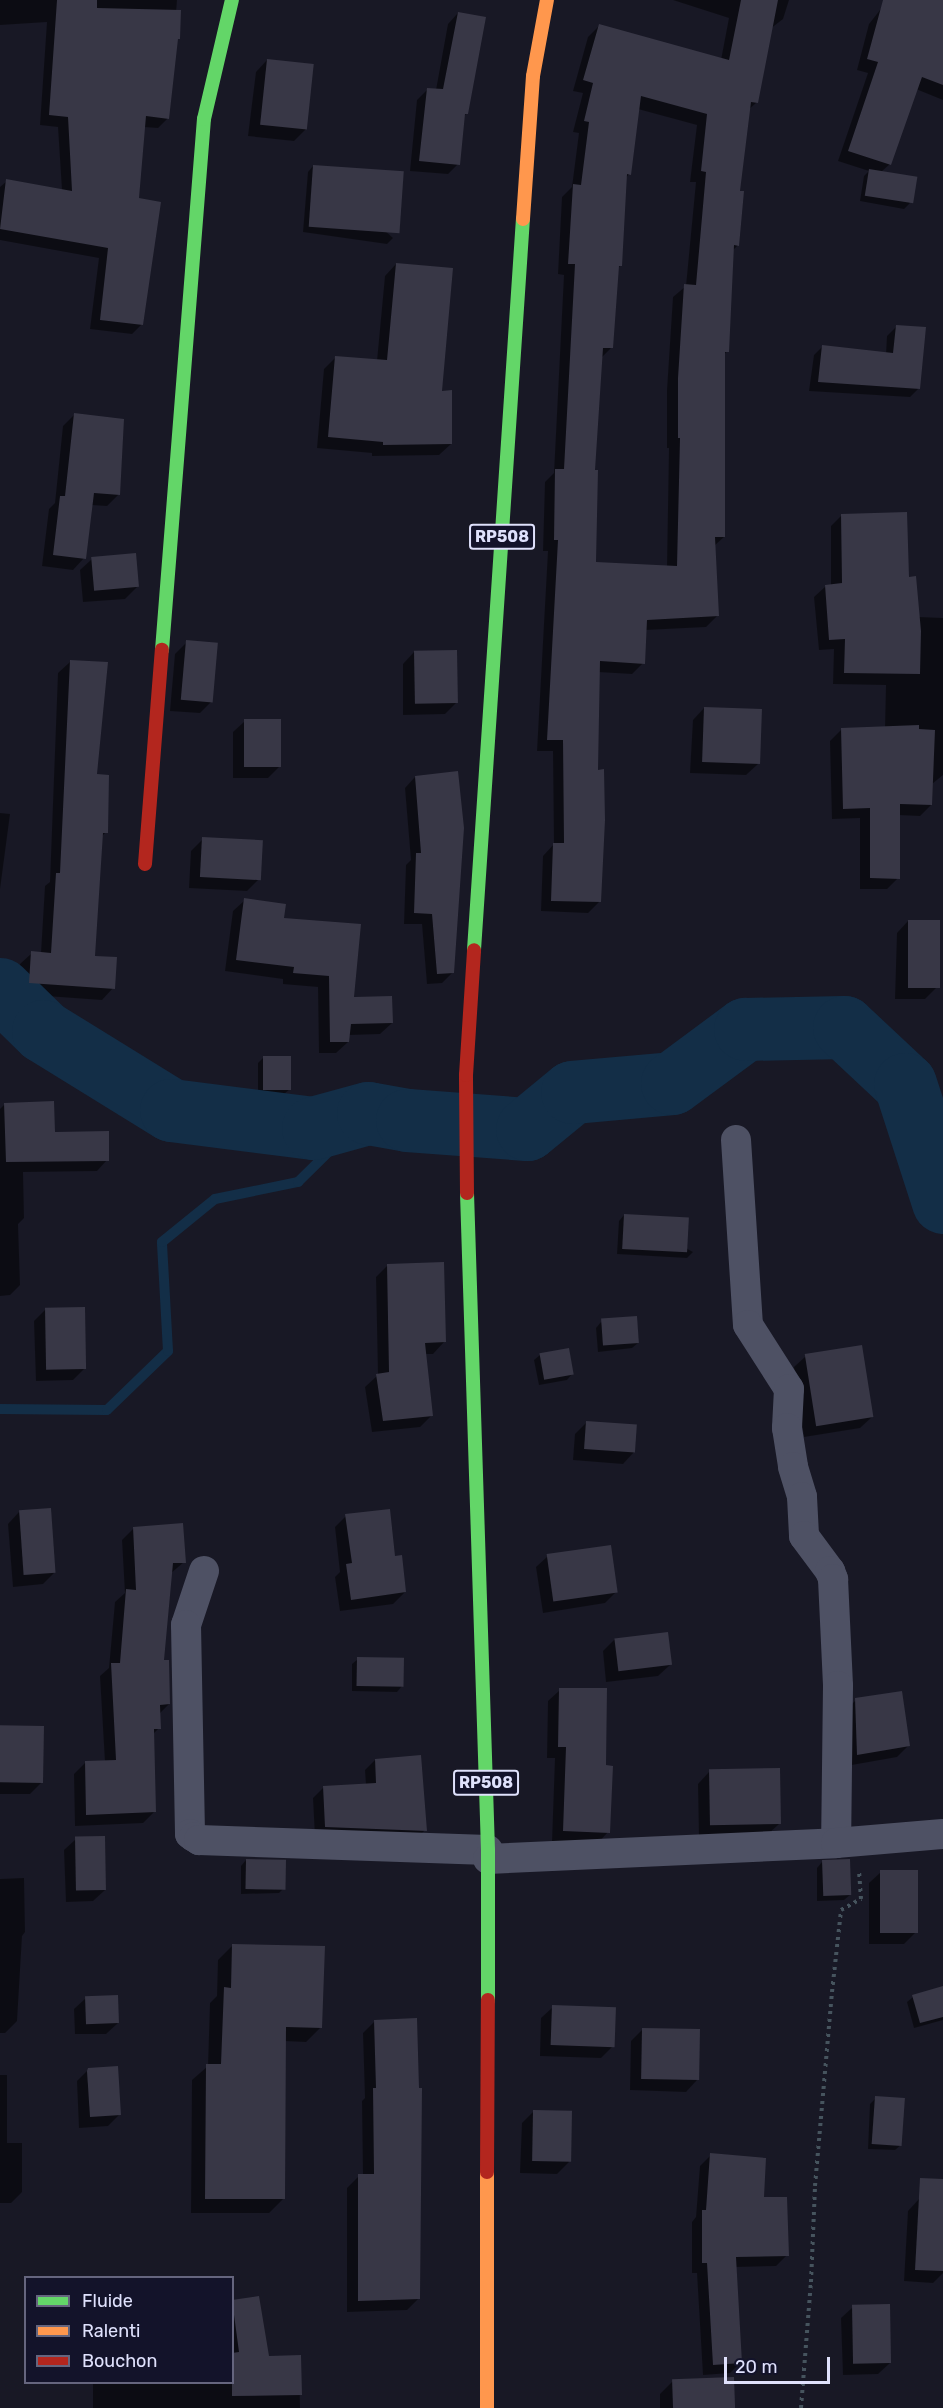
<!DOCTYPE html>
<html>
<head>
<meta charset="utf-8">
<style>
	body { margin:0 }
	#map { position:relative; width:943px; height:2408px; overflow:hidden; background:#181825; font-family:Rubik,sans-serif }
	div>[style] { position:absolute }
	.shadow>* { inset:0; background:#0007 }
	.stream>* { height:10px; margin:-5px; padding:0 5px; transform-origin:5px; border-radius:5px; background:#132e47 }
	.river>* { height:63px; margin:-31.5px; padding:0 31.5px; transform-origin:31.5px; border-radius:31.5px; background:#132e47 }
	.building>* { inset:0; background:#383746; transform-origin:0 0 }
	.path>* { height:4px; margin-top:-2px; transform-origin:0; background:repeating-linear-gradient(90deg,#46545e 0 3px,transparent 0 7.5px) }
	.street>* { height:30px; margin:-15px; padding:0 15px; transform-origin:15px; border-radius:15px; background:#4e5164 }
	.fast>* { height:14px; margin:-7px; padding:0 7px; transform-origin:7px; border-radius:7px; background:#63d668 }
	.slow>* { height:14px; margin:-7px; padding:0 7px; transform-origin:7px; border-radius:7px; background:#ff974d }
	.jam>* { height:14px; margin:-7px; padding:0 7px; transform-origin:7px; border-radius:7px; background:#b3261e }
	span { translate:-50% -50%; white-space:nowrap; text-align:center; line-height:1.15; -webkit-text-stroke:6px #13132a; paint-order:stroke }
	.shield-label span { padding:2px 4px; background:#13132a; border:2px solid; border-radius:4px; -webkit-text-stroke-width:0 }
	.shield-label { font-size:16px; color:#dfe1fc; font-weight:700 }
	.legend { position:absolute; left:24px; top:2276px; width:210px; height:108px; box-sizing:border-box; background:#13132a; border:2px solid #65657e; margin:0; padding:8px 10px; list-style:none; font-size:18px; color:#dfe1fc }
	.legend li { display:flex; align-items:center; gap:12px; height:30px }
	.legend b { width:30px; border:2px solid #65657e }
	.scale { position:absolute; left:724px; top:2357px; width:106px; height:27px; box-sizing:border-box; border:3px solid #dfe1fc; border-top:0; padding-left:8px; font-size:18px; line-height:21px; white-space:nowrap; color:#dfe1fc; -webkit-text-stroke:4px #13132a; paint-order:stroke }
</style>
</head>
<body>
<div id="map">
	<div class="shadow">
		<div style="clip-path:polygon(0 0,177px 0,168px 118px,158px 128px,144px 127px,137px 200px,142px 324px,132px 334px,90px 329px,99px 258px,0 240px,0 187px,7px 181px,62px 190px,58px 127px,40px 125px,47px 22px,0 25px)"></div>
		<div style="clip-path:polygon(evenodd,673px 0,789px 0,783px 19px,770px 29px,756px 103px,748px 110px,739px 192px,738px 245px,732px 251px,727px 351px,724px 355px,724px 537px,714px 546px,717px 616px,706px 627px,645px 630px,643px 663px,632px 674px,598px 672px,596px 771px,599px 902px,588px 913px,541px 911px,543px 856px,554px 844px,553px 751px,537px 751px,548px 551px,543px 551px,545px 482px,554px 473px,564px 275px,558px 274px,562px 197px,572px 187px,579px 133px,573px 132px,583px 93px,573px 91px,588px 37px,599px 26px,721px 60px,729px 18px,673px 0,638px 109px,697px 125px,690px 182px,696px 182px,686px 286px,673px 297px,667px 390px,667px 448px,669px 448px,667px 567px,595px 564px,593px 471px,601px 358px,611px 348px,618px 268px,620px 266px,625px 179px,629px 174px,638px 109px)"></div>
		<div style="clip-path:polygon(888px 0,943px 0,943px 100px,916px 89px,890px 164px,881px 172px,910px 203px,904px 209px,860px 201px,864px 176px,869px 171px,838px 161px,868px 73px,857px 70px,869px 24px)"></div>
		<div style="clip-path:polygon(458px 13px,466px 114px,463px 117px,458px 164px,448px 174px,410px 171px,417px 100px,427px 90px,436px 90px,448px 24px)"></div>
		<div style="clip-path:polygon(267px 60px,306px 129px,294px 141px,248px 136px,256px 72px)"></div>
		<div style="clip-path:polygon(313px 166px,393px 238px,387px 244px,303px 232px,308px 172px)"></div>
		<div style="clip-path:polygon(396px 264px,440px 392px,451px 444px,439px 455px,372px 456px,372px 453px,317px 448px,324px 369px,336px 357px,377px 361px,385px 276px)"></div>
		<div style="clip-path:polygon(896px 327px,919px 388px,910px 397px,809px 391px,814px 355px,823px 346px,886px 354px,887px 336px)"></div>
		<div style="clip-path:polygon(75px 414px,119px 494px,107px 506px,91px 505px,84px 558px,73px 570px,42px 566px,49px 509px,55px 503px,63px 426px)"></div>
		<div style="clip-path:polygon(842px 515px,907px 578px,919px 617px,943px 618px,943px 775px,932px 784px,931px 805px,920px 816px,898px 815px,898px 878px,887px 889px,860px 889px,860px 818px,832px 819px,830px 741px,841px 730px,885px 728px,886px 685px,833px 684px,834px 649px,819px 650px,814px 597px,826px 586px,831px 586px,831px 526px)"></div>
		<div style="clip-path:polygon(92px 559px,137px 587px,125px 599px,83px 602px,80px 570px)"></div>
		<div style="clip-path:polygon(187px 642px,212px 701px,200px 713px,170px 711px,175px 654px)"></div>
		<div style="clip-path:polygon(414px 652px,456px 703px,445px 714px,403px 715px,403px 664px)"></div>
		<div style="clip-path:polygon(70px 662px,106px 832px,101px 837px,93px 957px,113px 988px,102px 1000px,18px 994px,20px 964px,32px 953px,41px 953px,45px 886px,50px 882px,58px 673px)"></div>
		<div style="clip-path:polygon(704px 708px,758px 764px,746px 775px,690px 773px,693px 720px)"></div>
		<div style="clip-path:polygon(245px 721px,279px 767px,268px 778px,233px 778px,233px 732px)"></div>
		<div style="clip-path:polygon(415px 777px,453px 972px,442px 983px,427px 984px,422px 924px,404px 924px,406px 865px,411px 860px,405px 788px)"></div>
		<div style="clip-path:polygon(0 813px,10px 814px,0 889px)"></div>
		<div style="clip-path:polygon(203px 839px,259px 879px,247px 891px,189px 888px,191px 851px)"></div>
		<div style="clip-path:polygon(245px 900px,283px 919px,352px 999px,392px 1023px,380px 1034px,349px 1035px,348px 1042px,336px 1053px,319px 1053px,318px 987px,283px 984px,283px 979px,225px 971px,233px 911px)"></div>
		<div style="clip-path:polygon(908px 921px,937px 987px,925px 999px,895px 999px,897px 933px)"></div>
		<div style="clip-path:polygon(263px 1058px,290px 1089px,284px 1094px,258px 1095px,258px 1063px)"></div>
		<div style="clip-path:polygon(4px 1105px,107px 1160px,97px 1171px,23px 1172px,24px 1218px,18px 1224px,20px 1285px,10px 1295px,0 1296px,0 1109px)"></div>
		<div style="clip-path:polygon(624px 1215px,693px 1252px,687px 1258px,617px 1254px,619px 1221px)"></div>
		<div style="clip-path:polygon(388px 1265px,444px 1342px,433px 1354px,425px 1354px,431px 1416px,420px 1427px,372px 1432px,365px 1387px,378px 1375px,376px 1277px)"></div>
		<div style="clip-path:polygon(46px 1309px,85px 1368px,73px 1380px,36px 1381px,34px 1321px)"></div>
		<div style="clip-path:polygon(601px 1322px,638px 1343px,632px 1348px,598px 1352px,596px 1328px)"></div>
		<div style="clip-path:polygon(540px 1355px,572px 1374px,567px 1380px,539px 1385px,534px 1360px)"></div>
		<div style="clip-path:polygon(806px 1356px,872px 1417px,860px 1428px,804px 1437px,794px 1367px)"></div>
		<div style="clip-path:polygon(587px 1422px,634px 1452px,623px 1464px,573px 1460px,575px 1434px)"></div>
		<div style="clip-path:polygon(19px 1512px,54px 1573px,43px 1584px,13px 1587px,8px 1524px)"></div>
		<div style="clip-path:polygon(346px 1516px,394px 1558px,405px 1592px,393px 1604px,340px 1611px,335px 1577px,340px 1572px,335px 1527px)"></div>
		<div style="clip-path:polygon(134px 1528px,184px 1562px,170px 1574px,163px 1662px,169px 1704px,159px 1714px,159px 1728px,153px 1734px,155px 1811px,143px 1823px,75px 1826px,74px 1774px,85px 1763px,105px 1762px,100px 1676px,109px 1668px,115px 1602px,125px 1593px,122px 1540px)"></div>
		<div style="clip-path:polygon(548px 1556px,616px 1592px,605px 1603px,543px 1613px,536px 1567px)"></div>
		<div style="clip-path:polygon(615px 1639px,670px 1665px,658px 1676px,606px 1682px,603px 1651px)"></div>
		<div style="clip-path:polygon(358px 1659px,402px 1686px,397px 1692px,352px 1691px,352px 1664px)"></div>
		<div style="clip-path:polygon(560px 1690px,608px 1832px,597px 1844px,552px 1842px,555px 1758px,547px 1758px,548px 1701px)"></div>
		<div style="clip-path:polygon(856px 1700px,908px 1746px,897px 1757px,846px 1766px,844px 1712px)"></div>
		<div style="clip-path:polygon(0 1728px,42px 1782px,30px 1794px,0 1794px)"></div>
		<div style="clip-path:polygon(375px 1760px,425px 1830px,415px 1840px,315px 1837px,313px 1798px,323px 1788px,366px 1785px,365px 1770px)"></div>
		<div style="clip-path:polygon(709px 1772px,779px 1824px,767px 1835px,699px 1837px,698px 1784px)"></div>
		<div style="clip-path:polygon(76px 1839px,105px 1890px,93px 1901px,66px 1902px,64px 1850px)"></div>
		<div style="clip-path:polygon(246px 1860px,285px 1887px,279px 1893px,241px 1894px,241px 1866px)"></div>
		<div style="clip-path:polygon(822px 1862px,850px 1895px,844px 1900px,817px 1901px,817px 1868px)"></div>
		<div style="clip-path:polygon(881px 1872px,916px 1932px,904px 1944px,869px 1944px,869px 1883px)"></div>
		<div style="clip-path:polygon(24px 1878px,25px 1932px,22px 1936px,17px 2021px,5px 2033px,0 2033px,0 1879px)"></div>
		<div style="clip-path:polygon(233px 1945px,320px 2028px,306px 2042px,284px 2041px,283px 2199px,269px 2213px,191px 2213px,192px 2080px,208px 2066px,210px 2003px,217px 1996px,218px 1960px)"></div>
		<div style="clip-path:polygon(943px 1988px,943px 2020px,914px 2028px,907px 2002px,913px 1997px)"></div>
		<div style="clip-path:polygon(86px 1998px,118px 2023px,106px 2034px,75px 2034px,74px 2009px)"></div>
		<div style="clip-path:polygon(553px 2007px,613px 2046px,601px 2058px,540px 2056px,541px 2018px)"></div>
		<div style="clip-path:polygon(375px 2021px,419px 2298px,407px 2310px,347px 2312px,347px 2188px,359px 2176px,363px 2176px,362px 2101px,365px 2098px,363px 2033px)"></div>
		<div style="clip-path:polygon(642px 2030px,697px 2080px,686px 2092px,630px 2090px,631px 2041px)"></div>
		<div style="clip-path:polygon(89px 2069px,119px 2115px,108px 2126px,79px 2128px,77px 2081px)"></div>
		<div style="clip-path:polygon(0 2075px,7px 2075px,7px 2143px,22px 2143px,22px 2192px,11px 2203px,0 2203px)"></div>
		<div style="clip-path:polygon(876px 2098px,901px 2145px,895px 2150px,868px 2149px,870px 2104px)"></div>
		<div style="clip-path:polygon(534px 2111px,569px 2162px,557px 2174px,520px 2173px,522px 2123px)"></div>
		<div style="clip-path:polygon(711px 2155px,762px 2199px,787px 2255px,776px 2266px,735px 2267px,741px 2362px,730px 2373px,703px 2375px,697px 2273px,692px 2273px,692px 2222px,696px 2217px,700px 2166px)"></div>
		<div style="clip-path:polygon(919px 2199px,943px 2201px,943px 2273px,933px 2283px,904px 2281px,908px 2211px)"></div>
		<div style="clip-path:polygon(232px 2302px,267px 2357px,299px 2357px,300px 2408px,93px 2408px,93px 2382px,232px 2382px)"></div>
		<div style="clip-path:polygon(853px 2307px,890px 2363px,878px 2374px,843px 2375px,841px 2318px)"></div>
		<div style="clip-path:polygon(673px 2381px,734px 2408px,660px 2408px,660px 2394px)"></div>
	</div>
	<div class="stream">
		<div style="left:0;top:1409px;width:107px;rotate:0.5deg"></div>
		<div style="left:107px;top:1410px;width:85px;rotate:-44deg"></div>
		<div style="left:168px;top:1351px;width:109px;rotate:-93.2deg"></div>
		<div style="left:162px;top:1242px;width:68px;rotate:-39.1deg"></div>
		<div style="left:215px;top:1199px;width:85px;rotate:-11.6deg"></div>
		<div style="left:298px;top:1182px;width:98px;rotate:-44.6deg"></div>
	</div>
	<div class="river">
		<div style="left:0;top:989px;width:60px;rotate:44.3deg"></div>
		<div style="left:43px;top:1031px;width:150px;rotate:31.7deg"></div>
		<div style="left:171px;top:1110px;width:143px;rotate:7.2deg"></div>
		<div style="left:313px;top:1128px;width:57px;rotate:-15.3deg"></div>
		<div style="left:368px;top:1113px;width:40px;rotate:10deg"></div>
		<div style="left:407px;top:1120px;width:120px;rotate:4.3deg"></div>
		<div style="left:527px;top:1129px;width:58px;rotate:-39.4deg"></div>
		<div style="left:572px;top:1092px;width:100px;rotate:-5.1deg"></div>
		<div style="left:672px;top:1083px;width:91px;rotate:-36.5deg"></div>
		<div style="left:745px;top:1029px;width:99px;rotate:-1.2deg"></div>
		<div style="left:844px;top:1027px;width:83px;rotate:43.1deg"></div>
		<div style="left:905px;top:1084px;width:124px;rotate:72.1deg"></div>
	</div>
	<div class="building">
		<div style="clip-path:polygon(57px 0,97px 0,97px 8px,181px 10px,180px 39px,178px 39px,169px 119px,146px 116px,139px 198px,161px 202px,143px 325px,100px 320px,108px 248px,0 229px,6px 179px,72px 191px,68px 117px,49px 115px)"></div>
		<div style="clip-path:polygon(evenodd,741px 0,778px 0,758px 103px,751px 102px,740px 191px,744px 191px,739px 246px,734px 245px,729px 352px,725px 352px,725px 537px,715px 537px,719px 616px,647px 620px,645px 664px,600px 661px,598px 770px,604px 769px,605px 820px,601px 902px,551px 901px,553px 843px,564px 843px,563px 740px,547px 740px,558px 540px,554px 540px,555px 469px,564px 469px,575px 264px,568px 264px,573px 184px,581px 185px,589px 122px,584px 121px,593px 83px,583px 80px,599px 24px,729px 60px,741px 0,641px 96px,707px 114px,701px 171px,706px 172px,696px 285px,684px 284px,678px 378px,678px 438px,680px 438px,677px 566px,596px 562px,598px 470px,595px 470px,603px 348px,613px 348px,619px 266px,622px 266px,627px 174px,631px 175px,641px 96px)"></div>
		<div style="clip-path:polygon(883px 0,943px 0,943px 85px,922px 77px,891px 165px,848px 151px,878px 62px,867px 59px)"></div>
		<div style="clip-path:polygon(458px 12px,486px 17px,468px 114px,465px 114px,460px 165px,419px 161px,427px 88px,443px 89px)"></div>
		<div style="left:267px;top:59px;width:47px;height:66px;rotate:6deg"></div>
		<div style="left:313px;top:165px;width:91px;height:62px;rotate:4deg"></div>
		<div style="left:869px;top:169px;width:49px;height:27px;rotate:9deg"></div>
		<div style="clip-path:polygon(396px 263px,453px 268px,442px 391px,452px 390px,452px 444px,383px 445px,383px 442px,328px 437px,335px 356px,387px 360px)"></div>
		<div style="clip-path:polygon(896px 325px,926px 327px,920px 389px,818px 382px,822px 345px,893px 353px)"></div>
		<div style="clip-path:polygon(74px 413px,124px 419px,120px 495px,94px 493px,86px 559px,53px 555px,60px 496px,65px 496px)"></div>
		<div style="clip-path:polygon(907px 512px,909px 577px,916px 576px,921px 631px,920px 674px,844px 673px,845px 639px,829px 640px,825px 585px,842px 583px,841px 514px)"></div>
		<div style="left:136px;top:553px;width:34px;height:45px;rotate:85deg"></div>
		<div style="left:186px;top:640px;width:32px;height:60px;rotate:5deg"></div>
		<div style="left:457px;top:650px;width:53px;height:43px;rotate:89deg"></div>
		<div style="clip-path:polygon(70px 660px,108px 662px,97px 774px,109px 775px,108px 833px,103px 833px,95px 956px,117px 957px,115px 989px,29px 983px,31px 951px,51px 953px,56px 873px,60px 873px)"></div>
		<div style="left:704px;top:707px;width:58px;height:55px;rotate:2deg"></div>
		<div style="left:244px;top:719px;width:37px;height:48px"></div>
		<div style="clip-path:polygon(919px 725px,919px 729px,935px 730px,932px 805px,900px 804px,900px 879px,870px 878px,870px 808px,843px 809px,841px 728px)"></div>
		<div style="clip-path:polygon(458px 771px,464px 828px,454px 973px,437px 974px,432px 914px,414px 913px,416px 853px,421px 853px,415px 776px)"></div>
		<div style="left:202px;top:837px;width:61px;height:40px;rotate:3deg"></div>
		<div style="clip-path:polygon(244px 898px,286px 904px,284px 918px,361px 924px,354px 997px,392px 996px,393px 1023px,351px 1024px,349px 1042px,330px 1042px,329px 976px,293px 973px,294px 967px,236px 960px)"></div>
		<div style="left:908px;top:920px;width:32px;height:68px"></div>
		<div style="left:263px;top:1056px;width:28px;height:34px"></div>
		<div style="clip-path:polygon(54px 1101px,55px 1132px,109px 1131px,109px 1161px,6px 1162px,4px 1103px)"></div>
		<div style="left:624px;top:1214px;width:65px;height:35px;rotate:3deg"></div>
		<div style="clip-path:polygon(444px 1262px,446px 1342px,425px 1343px,433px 1416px,383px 1421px,376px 1374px,389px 1372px,387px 1264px)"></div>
		<div style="left:85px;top:1307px;width:62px;height:40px;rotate:89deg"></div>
		<div style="left:637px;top:1316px;width:27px;height:36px;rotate:86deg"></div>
		<div style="left:862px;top:1345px;width:73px;height:58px;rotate:81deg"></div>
		<div style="left:569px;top:1348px;width:27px;height:30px;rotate:80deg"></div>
		<div style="left:586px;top:1421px;width:51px;height:28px;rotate:4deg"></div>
		<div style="left:51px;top:1508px;width:65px;height:32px;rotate:86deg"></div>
		<div style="clip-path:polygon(390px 1509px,395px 1556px,402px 1555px,406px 1592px,351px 1600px,346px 1564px,352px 1563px,345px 1514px)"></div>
		<div style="clip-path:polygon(183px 1523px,186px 1563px,173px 1563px,164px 1660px,169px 1660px,170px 1704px,160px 1705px,161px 1729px,154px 1729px,156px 1812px,86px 1815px,85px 1761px,116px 1760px,111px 1663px,120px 1663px,126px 1589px,136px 1590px,133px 1527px)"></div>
		<div style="left:611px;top:1545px;width:48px;height:65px;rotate:82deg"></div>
		<div style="left:668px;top:1632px;width:33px;height:54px;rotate:83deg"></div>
		<div style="left:357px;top:1657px;width:47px;height:29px;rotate:1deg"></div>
		<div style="clip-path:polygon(559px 1688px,607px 1688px,606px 1765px,613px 1766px,610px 1833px,563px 1831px,566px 1747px,558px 1747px)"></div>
		<div style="clip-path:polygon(902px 1691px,910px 1746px,857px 1755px,855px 1698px)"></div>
		<div style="left:44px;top:1726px;width:57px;height:44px;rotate:91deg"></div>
		<div style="clip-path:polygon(421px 1755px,427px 1831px,325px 1827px,323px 1786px,376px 1783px,375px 1759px)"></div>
		<div style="left:780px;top:1768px;width:56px;height:71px;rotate:89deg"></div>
		<div style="left:105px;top:1836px;width:54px;height:30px;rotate:89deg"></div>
		<div style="left:246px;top:1859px;width:40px;height:30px;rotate:1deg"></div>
		<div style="left:850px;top:1859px;width:36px;height:28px;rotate:88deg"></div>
		<div style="left:880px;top:1870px;width:38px;height:63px"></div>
		<div style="clip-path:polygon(232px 1944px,325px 1946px,322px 2028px,286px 2027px,285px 2199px,205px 2199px,206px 2064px,221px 2064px,224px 1987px,231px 1988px)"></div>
		<div style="clip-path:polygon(943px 1986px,943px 2017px,920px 2023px,912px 1995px)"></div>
		<div style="left:118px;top:1995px;width:28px;height:33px;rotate:88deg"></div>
		<div style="left:552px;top:2005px;width:64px;height:40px;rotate:2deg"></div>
		<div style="clip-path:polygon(417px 2018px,419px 2088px,422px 2088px,420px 2299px,358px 2301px,358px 2174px,374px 2174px,373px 2088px,376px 2088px,374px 2020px)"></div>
		<div style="left:642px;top:2028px;width:58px;height:51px;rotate:1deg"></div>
		<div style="clip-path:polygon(118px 2066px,121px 2115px,90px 2117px,87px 2071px,88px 2068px)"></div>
		<div style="left:875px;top:2096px;width:30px;height:48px;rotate:4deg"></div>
		<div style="left:533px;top:2110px;width:39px;height:51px;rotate:1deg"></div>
		<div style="clip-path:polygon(710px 2153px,766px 2158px,764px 2197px,787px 2197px,789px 2256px,736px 2257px,742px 2363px,713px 2365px,707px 2263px,702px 2263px,702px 2210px,706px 2210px)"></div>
		<div style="clip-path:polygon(920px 2178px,943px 2179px,943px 2271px,915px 2270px)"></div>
		<div style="clip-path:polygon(259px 2296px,269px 2356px,301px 2355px,302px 2395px,232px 2396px,232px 2353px,239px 2352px,232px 2300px)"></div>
		<div style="left:890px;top:2304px;width:59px;height:38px;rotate:89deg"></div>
		<div style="left:734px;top:2377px;width:31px;height:62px;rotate:88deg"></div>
	</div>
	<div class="path">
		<div style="left:801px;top:2408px;width:126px;rotate:-85.5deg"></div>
		<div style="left:811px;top:2282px;width:96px;rotate:-87.6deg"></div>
		<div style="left:815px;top:2186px;width:195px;rotate:-85deg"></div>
		<div style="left:832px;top:1992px;width:82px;rotate:-83.7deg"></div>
		<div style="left:841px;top:1910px;width:23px;rotate:-29deg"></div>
		<div style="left:861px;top:1899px;width:26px;rotate:-94deg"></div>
	</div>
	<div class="street">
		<div style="left:736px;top:1140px;width:185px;rotate:86.3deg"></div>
		<div style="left:748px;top:1325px;width:76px;rotate:57.4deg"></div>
		<div style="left:789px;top:1389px;width:39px;rotate:93deg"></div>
		<div style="left:787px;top:1428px;width:39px;rotate:81deg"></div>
		<div style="left:793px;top:1467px;width:31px;rotate:73deg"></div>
		<div style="left:802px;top:1497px;width:39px;rotate:87deg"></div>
		<div style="left:804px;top:1536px;width:44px;rotate:53.4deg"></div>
		<div style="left:830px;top:1571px;width:9px;rotate:69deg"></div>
		<div style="left:833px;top:1579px;width:107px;rotate:87.3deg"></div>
		<div style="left:838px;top:1686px;width:157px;rotate:90.7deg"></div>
		<div style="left:204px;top:1571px;width:57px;rotate:108.4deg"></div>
		<div style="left:186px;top:1625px;width:209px;rotate:88.9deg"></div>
		<div style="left:190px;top:1834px;width:5px;rotate:37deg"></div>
		<div style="left:194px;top:1837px;width:6px;rotate:31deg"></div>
		<div style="left:199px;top:1840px;width:289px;rotate:2deg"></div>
		<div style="left:488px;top:1859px;width:348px;rotate:-2.6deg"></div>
		<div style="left:836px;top:1843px;width:107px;rotate:-4.8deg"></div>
	</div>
	<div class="fast">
		<div style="left:162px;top:650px;width:533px;rotate:-85.48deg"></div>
		<div style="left:204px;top:119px;width:122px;rotate:-76.8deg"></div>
		<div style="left:474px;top:950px;width:733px;rotate:-86.17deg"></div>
		<div style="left:467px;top:1193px;width:657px;rotate:88.17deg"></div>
		<div style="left:488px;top:1850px;width:150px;rotate:90deg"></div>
	</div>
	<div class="slow">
		<div style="left:523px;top:219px;width:143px;rotate:-86deg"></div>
		<div style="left:533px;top:76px;width:77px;rotate:-79.6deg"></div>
		<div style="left:487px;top:2408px;width:236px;rotate:-90deg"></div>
	</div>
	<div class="jam">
		<div style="left:145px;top:864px;width:215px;rotate:-85.5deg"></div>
		<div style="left:467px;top:1193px;width:118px;rotate:-90.5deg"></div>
		<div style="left:466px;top:1075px;width:125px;rotate:-86.3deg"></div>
		<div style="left:487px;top:2172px;width:172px;rotate:-89.7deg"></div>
	</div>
	<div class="shield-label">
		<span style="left:502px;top:537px">RP508</span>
		<span style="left:486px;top:1783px">RP508</span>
	</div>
	<ul class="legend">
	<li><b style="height:8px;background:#63d668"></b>Fluide</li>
	<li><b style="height:8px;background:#ff974d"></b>Ralenti</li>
	<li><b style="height:8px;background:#b3261e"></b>Bouchon</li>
	</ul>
	<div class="scale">20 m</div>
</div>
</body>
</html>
